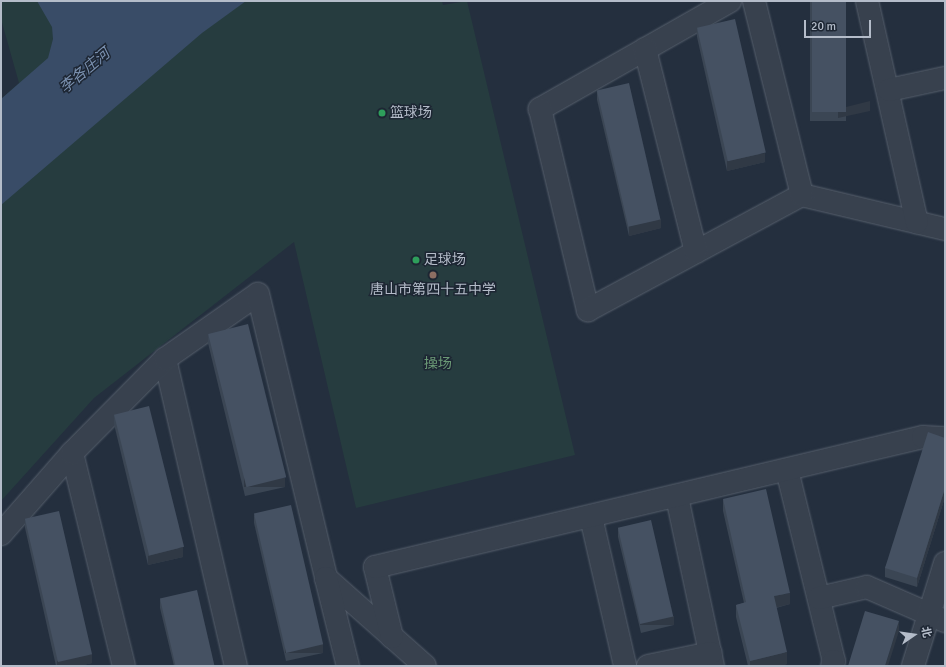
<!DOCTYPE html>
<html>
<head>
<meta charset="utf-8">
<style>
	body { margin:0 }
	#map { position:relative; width:946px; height:667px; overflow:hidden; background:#242f3e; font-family:Signika,"Noto Sans SC",sans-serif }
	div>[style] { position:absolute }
	.green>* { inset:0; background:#263c3f }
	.water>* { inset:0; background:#394c67 }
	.roads { filter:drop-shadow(0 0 1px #565f6c) drop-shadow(0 0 1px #565f6c) }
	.minor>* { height:22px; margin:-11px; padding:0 11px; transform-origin:11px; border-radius:11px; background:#38414e }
	.wall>* { inset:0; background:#3b4654; transform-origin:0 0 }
	.shaded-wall>* { inset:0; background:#303945; transform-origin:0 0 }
	.building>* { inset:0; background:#455162; transform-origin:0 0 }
	.dots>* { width:11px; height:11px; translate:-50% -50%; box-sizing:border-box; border:2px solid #1d2633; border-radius:50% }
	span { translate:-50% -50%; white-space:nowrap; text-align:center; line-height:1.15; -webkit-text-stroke:3px #1d2633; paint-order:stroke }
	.poi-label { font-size:14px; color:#b4bcc9 }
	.left { translate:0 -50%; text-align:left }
	.park-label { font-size:14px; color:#6b9a76 }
	.water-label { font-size:15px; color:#7c92b1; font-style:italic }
	.frame { position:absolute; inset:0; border:2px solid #b4bcc9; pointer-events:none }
	.north { position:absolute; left:894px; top:615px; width:40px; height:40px; -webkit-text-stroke:3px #1d2633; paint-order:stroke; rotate:77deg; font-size:11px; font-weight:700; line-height:16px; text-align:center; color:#b4bcc9 }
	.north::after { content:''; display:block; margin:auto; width:14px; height:18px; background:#b4bcc9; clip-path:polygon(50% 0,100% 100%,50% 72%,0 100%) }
	.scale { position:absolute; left:804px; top:20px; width:67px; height:18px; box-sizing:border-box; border:2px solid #b4bcc9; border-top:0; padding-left:5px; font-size:12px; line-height:14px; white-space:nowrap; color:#b4bcc9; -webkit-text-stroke:3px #1d2633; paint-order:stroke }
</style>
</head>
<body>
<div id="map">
	<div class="green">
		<div style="clip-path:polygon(1px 1px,442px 1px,443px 5px,467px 1px,575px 455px,356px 508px,294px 242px,94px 398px,1px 501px,1px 99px,19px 83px,1px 19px)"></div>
	</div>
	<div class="water">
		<div style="clip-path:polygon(37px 1px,246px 1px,202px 33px,1px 205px,1px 99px,48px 58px,53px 39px,52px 27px)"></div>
	</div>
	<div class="roads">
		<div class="minor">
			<div style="left:730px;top:1px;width:219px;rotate:150.4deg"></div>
			<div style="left:540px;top:109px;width:207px;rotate:76.6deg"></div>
			<div style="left:588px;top:310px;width:243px;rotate:-28.3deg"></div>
			<div style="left:802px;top:195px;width:147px;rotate:13.4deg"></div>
			<div style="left:754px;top:1px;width:200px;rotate:76.1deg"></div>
			<div style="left:867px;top:1px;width:227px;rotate:77.3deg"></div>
			<div style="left:645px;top:49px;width:209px;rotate:75.9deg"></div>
			<div style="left:889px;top:90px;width:57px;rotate:-12.1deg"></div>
			<div style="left:165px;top:359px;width:315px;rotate:77deg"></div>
			<div style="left:72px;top:453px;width:219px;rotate:76.3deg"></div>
			<div style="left:787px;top:470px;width:197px;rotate:76.2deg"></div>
			<div style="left:834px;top:661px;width:5px;rotate:112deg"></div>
			<div style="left:677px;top:497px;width:173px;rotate:78deg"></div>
			<div style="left:591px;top:517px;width:153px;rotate:77.1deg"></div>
			<div style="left:1px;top:534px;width:108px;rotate:-48.8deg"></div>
			<div style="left:72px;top:453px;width:132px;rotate:-45.3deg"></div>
			<div style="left:165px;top:359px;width:113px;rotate:-35deg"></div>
			<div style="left:258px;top:294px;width:292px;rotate:76.5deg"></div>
			<div style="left:326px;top:578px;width:132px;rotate:41.6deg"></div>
			<div style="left:326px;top:578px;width:91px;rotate:76deg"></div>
			<div style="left:819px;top:598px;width:49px;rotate:-12.9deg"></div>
			<div style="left:867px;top:587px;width:85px;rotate:23.6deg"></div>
			<div style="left:392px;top:637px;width:72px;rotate:-103.7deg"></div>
			<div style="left:375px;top:567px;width:563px;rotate:-13.35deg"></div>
			<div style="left:923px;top:437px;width:22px;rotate:3deg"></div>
			<div style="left:648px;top:666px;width:64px;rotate:-11.7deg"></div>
			<div style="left:913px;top:666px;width:108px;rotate:-72.7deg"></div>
		</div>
	</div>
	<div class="wall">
		<div style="left:810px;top:1px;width:36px;height:120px"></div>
		<div style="clip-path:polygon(697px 28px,765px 162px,727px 171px,697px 37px)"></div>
		<div style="clip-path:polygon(597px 90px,661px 228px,629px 236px,597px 100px)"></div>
		<div style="clip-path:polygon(208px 334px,285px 487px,245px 496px,208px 343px)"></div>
		<div style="clip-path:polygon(945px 386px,945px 401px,944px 400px,944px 391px)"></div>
		<div style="clip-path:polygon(114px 414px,183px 557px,148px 565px,114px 424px)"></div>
		<div style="clip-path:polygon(945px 438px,945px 497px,917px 587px,885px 577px,885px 568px)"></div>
		<div style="clip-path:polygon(723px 499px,790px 604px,776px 608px,787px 664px,779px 666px,748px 666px,736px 617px,736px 605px,744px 603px,723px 511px)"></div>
		<div style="clip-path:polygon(254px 514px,323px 653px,286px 661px,254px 523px)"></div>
		<div style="clip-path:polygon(25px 519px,92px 663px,79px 666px,56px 666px,25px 528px)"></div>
		<div style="clip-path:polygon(618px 528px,674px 625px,641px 633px,618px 537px)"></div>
		<div style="clip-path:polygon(160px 599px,215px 666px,174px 666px,160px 608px)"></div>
	</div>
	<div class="shaded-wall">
		<div style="clip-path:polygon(870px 101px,870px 111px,838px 118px,838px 109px)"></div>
		<div style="clip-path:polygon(765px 153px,765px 162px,727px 171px,727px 161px)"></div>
		<div style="clip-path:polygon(661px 219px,661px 228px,629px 236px,629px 226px)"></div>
		<div style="left:285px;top:478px;width:9px;height:41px;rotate:90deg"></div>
		<div style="clip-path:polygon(945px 488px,945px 497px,917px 587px,917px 578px)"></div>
		<div style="clip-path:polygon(183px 547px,183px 557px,148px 565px,148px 556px)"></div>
		<div style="clip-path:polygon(790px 593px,790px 604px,774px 608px,774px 596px)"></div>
		<div style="left:674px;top:616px;width:9px;height:34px;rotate:90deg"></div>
		<div style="clip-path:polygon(899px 621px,899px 631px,888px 666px,885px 666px)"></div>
		<div style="left:323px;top:644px;width:9px;height:38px;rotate:90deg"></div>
		<div style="clip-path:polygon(787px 652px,787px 664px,779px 666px,750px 666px,750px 661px)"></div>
		<div style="clip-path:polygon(92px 654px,92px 663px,79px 666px,57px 666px,57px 661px)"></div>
	</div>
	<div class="building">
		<div style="left:812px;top:1px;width:34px;height:111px"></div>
		<div style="left:735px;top:19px;width:137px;height:39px;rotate:77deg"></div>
		<div style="left:629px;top:83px;width:140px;height:33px;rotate:77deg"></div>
		<div style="left:248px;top:324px;width:158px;height:41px;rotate:76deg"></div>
		<div style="left:149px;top:406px;width:145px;height:36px;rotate:76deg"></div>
		<div style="clip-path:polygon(928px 432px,945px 438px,945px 488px,917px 578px,885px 568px)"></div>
		<div style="clip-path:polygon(766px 489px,790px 593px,774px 596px,787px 652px,750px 661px,736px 605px,746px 602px,723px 499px)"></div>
		<div style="left:291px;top:505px;width:143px;height:38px;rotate:77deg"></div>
		<div style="left:59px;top:511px;width:147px;height:35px;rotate:77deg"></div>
		<div style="left:651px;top:520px;width:99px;height:34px;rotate:77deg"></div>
		<div style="left:197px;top:590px;width:78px;height:38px;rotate:77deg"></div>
		<div style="clip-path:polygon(865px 611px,899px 621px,885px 666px,848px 666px)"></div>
	</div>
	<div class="dots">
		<div style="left:382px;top:113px;background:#2e9e5b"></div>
		<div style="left:416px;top:260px;background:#2e9e5b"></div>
		<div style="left:433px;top:275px;background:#8d6e63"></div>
	</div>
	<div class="poi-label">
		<span class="left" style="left:390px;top:113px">篮球场</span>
		<span class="left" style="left:424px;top:260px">足球场</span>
		<span style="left:433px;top:290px">唐山市第四十五中学</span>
	</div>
	<div class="park-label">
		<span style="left:438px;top:364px">操场</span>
	</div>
	<div class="water-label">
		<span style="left:85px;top:71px;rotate:-40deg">李各庄河</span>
	</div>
	<div class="frame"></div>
	<div class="north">北</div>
	<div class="scale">20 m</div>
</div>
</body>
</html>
